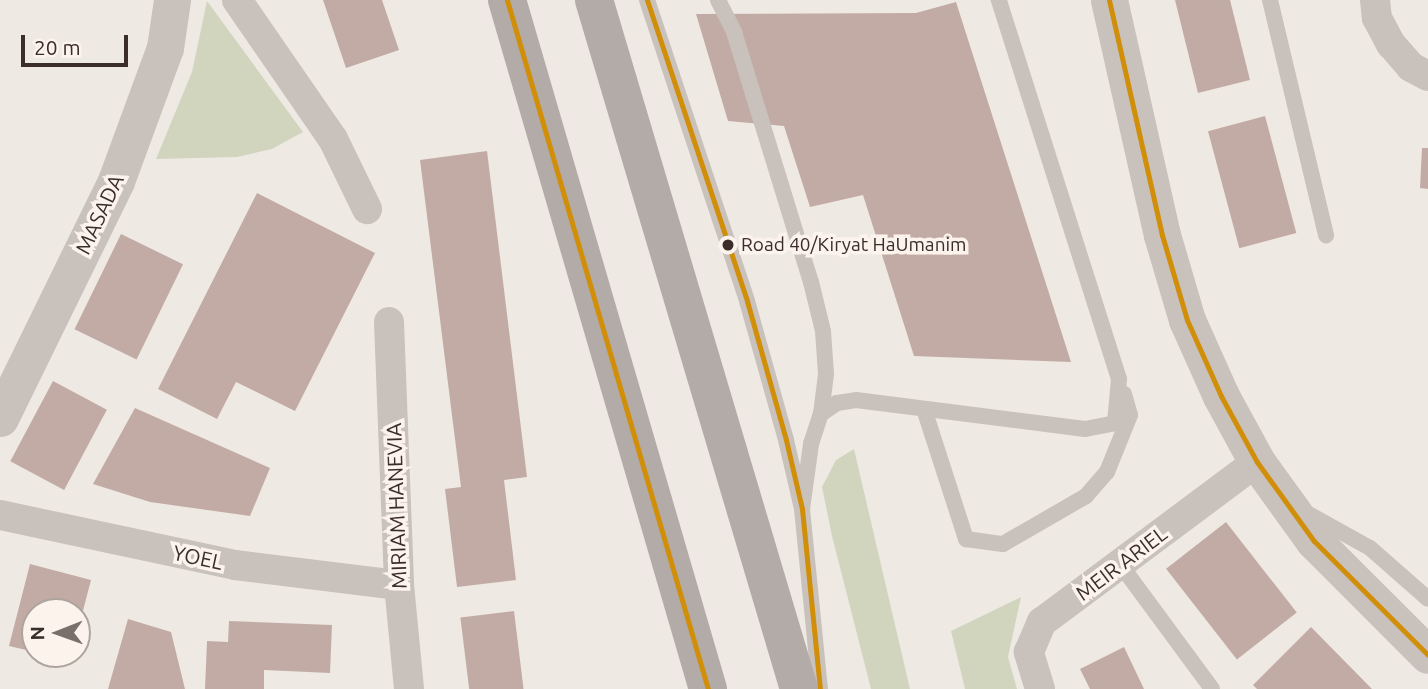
<!DOCTYPE html>
<html>
<head>
<meta charset="utf-8">
<style>
	body { margin:0 }
	#map { position:relative; width:1428px; height:689px; overflow:hidden; background:#efe9e4; font-family:Ubuntu,sans-serif }
	div>[style] { position:absolute }
	.green>* { inset:0; background:#d2d5be }
	.building>* { inset:0; background:#c3aba5; transform-origin:0 0 }
	.service>* { height:16px; margin:-8px; padding:0 8px; transform-origin:8px; border-radius:8px; background:#c9c1bc }
	.minor>* { height:30px; margin:-15px; padding:0 15px; transform-origin:15px; border-radius:15px; background:#c9c1bc }
	.tertiary>* { height:37px; margin:-18.5px; padding:0 18.5px; transform-origin:18.5px; border-radius:18.5px; background:#c9c1bc }
	.trunk>* { height:38px; margin:-19px; padding:0 19px; transform-origin:19px; border-radius:19px; background:#b3aba7 }
	.bus-1>* { height:5px; margin:-2.5px; padding:0 2.5px; transform-origin:2.5px; border-radius:2.5px; background:#d18e08 }
	.dots>* { width:19px; height:19px; translate:-50% -50%; box-sizing:border-box; border:4px solid #fbf3ec; border-radius:50% }
	span { translate:-50% -50%; white-space:nowrap; text-align:center; line-height:1.15; -webkit-text-stroke:7px #fbf3ec; paint-order:stroke }
	.bus-label { font-size:19px; color:#3a2d2a }
	.left { translate:0 -50%; text-align:left }
	.street-label { font-size:21px; color:#3a2d2a }
	.north { position:absolute; left:21px; top:598px; width:70px; height:70px; box-sizing:border-box; background:#fbf3ec; border:2px solid #aea49e; border-radius:50%; rotate:269deg; font-size:19px; font-weight:700; line-height:28px; text-align:center; color:#3a2d2a }
	.north::after { content:''; display:block; margin:auto; width:24px; height:32px; background:#796f6b; clip-path:polygon(50% 0,100% 100%,50% 72%,0 100%) }
	.scale { position:absolute; left:21px; top:35px; width:107px; height:32px; box-sizing:border-box; border:4px solid #3a2d2a; border-top:0; padding-left:9px; font-size:21px; line-height:24px; white-space:nowrap; color:#3a2d2a; -webkit-text-stroke:5px #fbf3ec; paint-order:stroke }
</style>
</head>
<body>
<div id="map">
	<div class="green">
		<div style="clip-path:polygon(207px 1px,303px 132px,272px 149px,237px 157px,156px 159px,192px 72px)"></div>
		<div style="clip-path:polygon(854px 449px,910px 689px,871px 689px,832px 536px,822px 487px,836px 460px)"></div>
		<div style="clip-path:polygon(1021px 597px,1008px 657px,1017px 689px,965px 689px,951px 631px)"></div>
	</div>
	<div class="building">
		<div style="clip-path:polygon(323px 0,382px 0,399px 50px,346px 68px)"></div>
		<div style="clip-path:polygon(1175px 0,1230px 0,1250px 80px,1198px 93px)"></div>
		<div style="clip-path:polygon(956px 2px,1071px 362px,914px 356px,863px 195px,810px 207px,784px 126px,728px 121px,696px 14px,916px 13px)"></div>
		<div style="left:1265px;top:116px;width:121px;height:59px;rotate:75deg"></div>
		<div style="clip-path:polygon(1422px 148px,1428px 148px,1428px 189px,1420px 188px)"></div>
		<div style="clip-path:polygon(487px 151px,527px 477px,504px 480px,516px 580px,457px 587px,445px 489px,461px 487px,420px 160px)"></div>
		<div style="clip-path:polygon(257px 193px,375px 253px,295px 411px,236px 382px,217px 419px,158px 389px)"></div>
		<div style="left:121px;top:234px;width:69px;height:106px;rotate:26deg"></div>
		<div style="left:53px;top:381px;width:61px;height:91px;rotate:28deg"></div>
		<div style="clip-path:polygon(135px 408px,270px 468px,250px 516px,150px 502px,93px 484px)"></div>
		<div style="left:1226px;top:522px;width:115px;height:76px;rotate:52deg"></div>
		<div style="clip-path:polygon(30px 564px,91px 580px,78px 630px,77px 612px,35px 612px,35px 652px,9px 646px)"></div>
		<div style="left:514px;top:611px;width:79px;height:54px;rotate:83deg"></div>
		<div style="clip-path:polygon(128px 619px,171px 632px,185px 689px,108px 689px)"></div>
		<div style="clip-path:polygon(229px 621px,332px 625px,330px 673px,264px 670px,264px 689px,205px 689px,207px 641px,228px 642px)"></div>
		<div style="clip-path:polygon(1311px 627px,1372px 689px,1257px 689px,1253px 685px)"></div>
		<div style="clip-path:polygon(1124px 647px,1144px 689px,1090px 689px,1080px 669px)"></div>
		<div style="clip-path:polygon(46px 654px,72px 654px,70px 661px)"></div>
	</div>
	<div class="service">
		<div style="left:647px;top:0;width:317px;rotate:71.6deg"></div>
		<div style="left:747px;top:301px;width:144px;rotate:74.3deg"></div>
		<div style="left:786px;top:440px;width:71px;rotate:76.9deg"></div>
		<div style="left:802px;top:509px;width:181px;rotate:84.3deg"></div>
		<div style="left:718px;top:0;width:36px;rotate:63deg"></div>
		<div style="left:734px;top:32px;width:262px;rotate:72.9deg"></div>
		<div style="left:811px;top:282px;width:50px;rotate:76.2deg"></div>
		<div style="left:823px;top:331px;width:43px;rotate:86deg"></div>
		<div style="left:826px;top:374px;width:40px;rotate:97.1deg"></div>
		<div style="left:1270px;top:0;width:242px;rotate:76.6deg"></div>
		<div style="left:924px;top:409px;width:137px;rotate:72.1deg"></div>
		<div style="left:966px;top:539px;width:37px;rotate:8deg"></div>
		<div style="left:1003px;top:544px;width:96px;rotate:-30deg"></div>
		<div style="left:1086px;top:496px;width:32px;rotate:-49deg"></div>
		<div style="left:1107px;top:472px;width:61px;rotate:-68deg"></div>
		<div style="left:1130px;top:415px;width:22px;rotate:-106deg"></div>
		<div style="left:802px;top:509px;width:66px;rotate:-82.1deg"></div>
		<div style="left:811px;top:444px;width:32px;rotate:-72deg"></div>
		<div style="left:821px;top:414px;width:19px;rotate:-35deg"></div>
		<div style="left:837px;top:403px;width:19px;rotate:-9deg"></div>
		<div style="left:856px;top:400px;width:231px;rotate:7.2deg"></div>
		<div style="left:1085px;top:429px;width:31px;rotate:-11deg"></div>
		<div style="left:1115px;top:423px;width:44px;rotate:-84.8deg"></div>
		<div style="left:1119px;top:379px;width:398px;rotate:-107.6deg"></div>
		<div style="left:1305px;top:512px;width:74px;rotate:29deg"></div>
		<div style="left:1370px;top:548px;width:77px;rotate:41.3deg"></div>
		<div style="left:1120px;top:564px;width:155px;rotate:53.6deg"></div>
	</div>
	<div class="minor">
		<div style="left:237px;top:0;width:169px;rotate:55.4deg"></div>
		<div style="left:333px;top:139px;width:78px;rotate:64.1deg"></div>
		<div style="left:1375px;top:0;width:18px;rotate:84deg"></div>
		<div style="left:1377px;top:18px;width:30px;rotate:62deg"></div>
		<div style="left:1391px;top:44px;width:30px;rotate:49deg"></div>
		<div style="left:1411px;top:67px;width:19px;rotate:28deg"></div>
		<div style="left:389px;top:322px;width:263px;rotate:87.8deg"></div>
		<div style="left:399px;top:585px;width:104px;rotate:84.5deg"></div>
		<div style="left:0;top:515px;width:240px;rotate:12deg"></div>
		<div style="left:235px;top:565px;width:165px;rotate:7deg"></div>
		<div style="left:1040px;top:689px;width:39px;rotate:-107deg"></div>
		<div style="left:1029px;top:652px;width:33px;rotate:-67deg"></div>
		<div style="left:1042px;top:622px;width:268px;rotate:-36.7deg"></div>
	</div>
	<div class="tertiary">
		<div style="left:1109px;top:0;width:241px;rotate:77.3deg"></div>
		<div style="left:1162px;top:235px;width:89px;rotate:73.6deg"></div>
		<div style="left:1187px;top:320px;width:83px;rotate:65.9deg"></div>
		<div style="left:1221px;top:396px;width:75px;rotate:61.4deg"></div>
		<div style="left:1257px;top:462px;width:97px;rotate:54.2deg"></div>
		<div style="left:1314px;top:541px;width:161px;rotate:45deg"></div>
		<div style="left:0;top:418px;width:264px;rotate:-63.9deg"></div>
		<div style="left:116px;top:181px;width:142px;rotate:-69.8deg"></div>
		<div style="left:165px;top:48px;width:49px;rotate:-81.7deg"></div>
	</div>
	<div class="trunk">
		<div style="left:507px;top:0;width:718px;rotate:73.74deg"></div>
		<div style="left:594px;top:0;width:719px;rotate:73.43deg"></div>
	</div>
	<div class="bus-1">
		<div style="left:507px;top:0;width:718px;rotate:73.74deg"></div>
		<div style="left:647px;top:0;width:317px;rotate:71.6deg"></div>
		<div style="left:747px;top:301px;width:144px;rotate:74.3deg"></div>
		<div style="left:786px;top:440px;width:71px;rotate:76.9deg"></div>
		<div style="left:802px;top:509px;width:181px;rotate:84.3deg"></div>
		<div style="left:1109px;top:0;width:241px;rotate:77.3deg"></div>
		<div style="left:1162px;top:235px;width:89px;rotate:73.6deg"></div>
		<div style="left:1187px;top:320px;width:83px;rotate:65.9deg"></div>
		<div style="left:1221px;top:396px;width:75px;rotate:61.4deg"></div>
		<div style="left:1257px;top:462px;width:97px;rotate:54.2deg"></div>
		<div style="left:1314px;top:541px;width:161px;rotate:45deg"></div>
	</div>
	<div class="dots">
		<div style="left:728px;top:245px;background:#3a2d2a"></div>
	</div>
	<div class="bus-label">
		<span class="left" style="left:741px;top:245px">Road 40/Kiryat HaUmanim</span>
	</div>
	<div class="street-label">
		<span style="left:99px;top:214px;rotate:-65deg">MASADA</span>
		<span style="left:396px;top:506px;rotate:-92deg">MIRIAM HANEVIA</span>
		<span style="left:198px;top:557px;rotate:12deg">YOEL</span>
		<span style="left:1121px;top:563px;rotate:-37deg">MEIR ARIEL</span>
	</div>
	<div class="north">N</div>
	<div class="scale">20 m</div>
</div>
</body>
</html>
